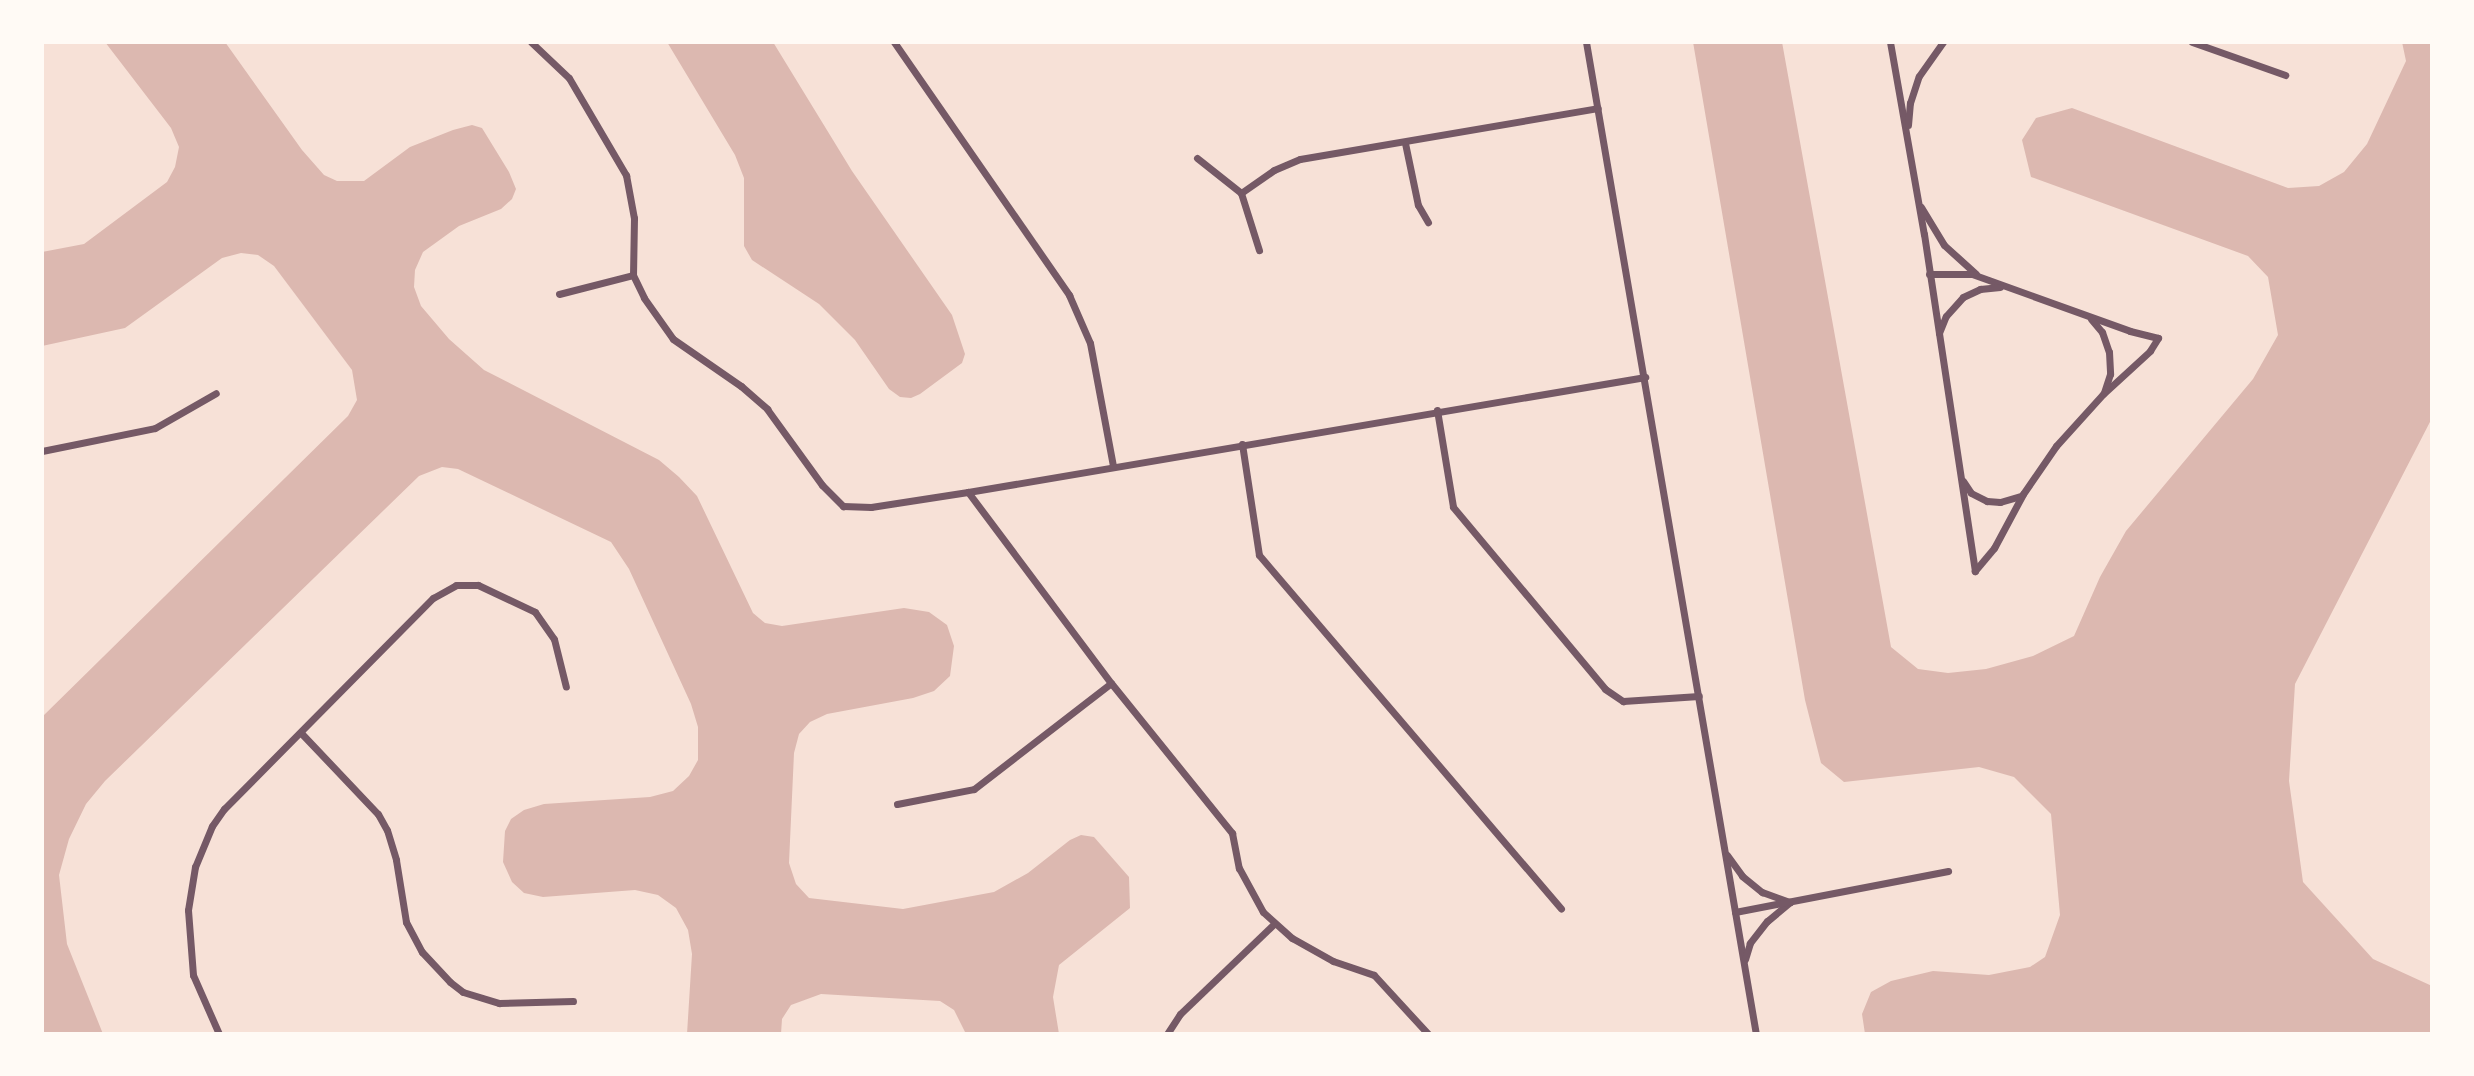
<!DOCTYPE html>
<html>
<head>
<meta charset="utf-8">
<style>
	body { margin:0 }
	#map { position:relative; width:2474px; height:1076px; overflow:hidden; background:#f7e1d7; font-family:"Noto Sans",sans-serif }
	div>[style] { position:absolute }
	.water>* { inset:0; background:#dcb8b0 }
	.minor>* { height:7px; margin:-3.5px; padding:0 3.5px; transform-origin:3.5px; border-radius:3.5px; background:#755966 }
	span { translate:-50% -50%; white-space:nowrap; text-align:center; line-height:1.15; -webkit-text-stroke:6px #fffaf5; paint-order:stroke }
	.frame { position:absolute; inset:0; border:44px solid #fffaf5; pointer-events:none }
</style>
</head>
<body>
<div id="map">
	<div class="water">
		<div style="clip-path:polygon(105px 42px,225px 42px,302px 150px,324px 175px,337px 181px,364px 181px,410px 147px,453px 130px,472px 125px,482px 128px,509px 172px,516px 189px,512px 199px,501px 209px,459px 226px,423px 252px,415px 270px,414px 287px,421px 306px,449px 339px,484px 370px,659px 460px,679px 477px,697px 496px,753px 613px,765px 623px,782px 626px,904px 608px,929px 612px,947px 625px,954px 646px,950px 676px,934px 691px,913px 698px,827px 714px,810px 722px,799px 734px,794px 753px,789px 863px,796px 884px,809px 898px,903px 909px,994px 892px,1028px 873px,1070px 840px,1081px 835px,1094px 837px,1129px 877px,1130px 908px,1059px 965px,1053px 997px,1059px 1034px,966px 1034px,954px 1010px,940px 1001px,821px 994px,791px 1005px,782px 1019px,781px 1034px,687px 1034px,692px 954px,688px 930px,676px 908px,658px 895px,635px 890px,543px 897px,524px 893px,512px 882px,503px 862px,505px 831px,511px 819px,524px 810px,544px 804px,650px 797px,673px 791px,689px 776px,698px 760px,698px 727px,691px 704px,629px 569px,611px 542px,458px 469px,442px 467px,419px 476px,105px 781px,86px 804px,69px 839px,59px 875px,67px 944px,103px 1034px,42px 1034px,42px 717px,348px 416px,357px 400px,352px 370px,274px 266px,258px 255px,241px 253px,222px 258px,125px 328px,42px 346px,42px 252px,84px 244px,167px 182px,175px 167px,179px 147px,171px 128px)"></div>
		<div style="clip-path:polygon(667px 42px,773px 42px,852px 171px,952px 315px,965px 354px,962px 363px,920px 394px,911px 398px,900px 397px,889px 389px,855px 340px,819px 304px,752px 260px,744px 246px,744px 178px,735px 155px)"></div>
		<div style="clip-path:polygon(1693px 42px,1782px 42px,1891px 647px,1918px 669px,1948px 673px,1986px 669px,2033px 656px,2074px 636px,2100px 577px,2126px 531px,2253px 379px,2278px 335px,2268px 277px,2248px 256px,2031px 177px,2022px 140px,2036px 118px,2072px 108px,2288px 188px,2319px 186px,2344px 172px,2367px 144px,2406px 61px,2402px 42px,2432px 42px,2432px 418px,2295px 684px,2289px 781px,2303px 882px,2373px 959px,2432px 986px,2432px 1034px,1865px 1034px,1862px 1014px,1871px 992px,1891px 981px,1933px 971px,1989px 975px,2030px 967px,2045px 957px,2060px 915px,2051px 814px,2014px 777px,1979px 767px,1844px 782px,1821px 763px,1805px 700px)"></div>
	</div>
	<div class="minor">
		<div style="left:531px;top:42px;width:52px;rotate:43.5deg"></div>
		<div style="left:569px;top:78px;width:113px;rotate:59.6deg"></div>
		<div style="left:626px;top:175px;width:44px;rotate:79.5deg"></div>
		<div style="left:634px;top:218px;width:57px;rotate:91deg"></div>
		<div style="left:633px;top:275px;width:25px;rotate:64deg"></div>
		<div style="left:644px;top:298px;width:50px;rotate:54.7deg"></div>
		<div style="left:673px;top:339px;width:83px;rotate:34.7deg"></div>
		<div style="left:741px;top:386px;width:35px;rotate:41deg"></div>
		<div style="left:767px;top:409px;width:94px;rotate:54.1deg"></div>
		<div style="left:822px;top:485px;width:30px;rotate:45deg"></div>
		<div style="left:843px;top:506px;width:28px;rotate:2deg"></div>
		<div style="left:871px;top:507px;width:98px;rotate:-8.8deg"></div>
		<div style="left:968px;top:492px;width:687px;rotate:-9.64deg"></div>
		<div style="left:894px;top:42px;width:308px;rotate:55.3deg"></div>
		<div style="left:1069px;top:295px;width:52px;rotate:66.4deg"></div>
		<div style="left:1090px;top:343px;width:125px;rotate:79.4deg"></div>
		<div style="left:1586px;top:42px;width:1006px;rotate:80.28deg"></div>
		<div style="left:1890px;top:42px;width:195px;rotate:80deg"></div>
		<div style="left:1924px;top:234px;width:341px;rotate:81.4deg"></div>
		<div style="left:2192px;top:42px;width:99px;rotate:19.5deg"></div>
		<div style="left:1908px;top:125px;width:22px;rotate:-85deg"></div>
		<div style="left:1910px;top:103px;width:28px;rotate:-72deg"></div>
		<div style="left:1919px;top:76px;width:42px;rotate:-54.8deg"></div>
		<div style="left:1405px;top:143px;width:63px;rotate:78.2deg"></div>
		<div style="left:1418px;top:205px;width:20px;rotate:60deg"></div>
		<div style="left:1197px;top:158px;width:56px;rotate:38.5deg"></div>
		<div style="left:1241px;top:193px;width:60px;rotate:72.5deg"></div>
		<div style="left:1241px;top:193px;width:40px;rotate:-34.9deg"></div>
		<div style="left:1274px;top:170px;width:28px;rotate:-23deg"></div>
		<div style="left:1300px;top:159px;width:302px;rotate:-9.7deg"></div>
		<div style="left:1921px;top:207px;width:44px;rotate:58.8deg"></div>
		<div style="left:1944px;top:245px;width:43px;rotate:42.2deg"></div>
		<div style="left:1929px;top:274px;width:43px"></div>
		<div style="left:1972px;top:274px;width:168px;rotate:19.8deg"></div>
		<div style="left:2130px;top:331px;width:29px;rotate:14deg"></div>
		<div style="left:2158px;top:338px;width:15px;rotate:122deg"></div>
		<div style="left:2150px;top:351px;width:64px;rotate:137.5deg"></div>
		<div style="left:2103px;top:394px;width:70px;rotate:132.1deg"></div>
		<div style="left:2056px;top:446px;width:58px;rotate:124.5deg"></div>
		<div style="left:2023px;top:494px;width:61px;rotate:118.2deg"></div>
		<div style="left:1994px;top:548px;width:30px;rotate:130deg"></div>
		<div style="left:559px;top:294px;width:76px;rotate:-14.4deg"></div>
		<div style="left:2091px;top:319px;width:17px;rotate:50deg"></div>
		<div style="left:2102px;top:332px;width:21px;rotate:71deg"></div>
		<div style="left:2109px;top:352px;width:22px;rotate:87deg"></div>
		<div style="left:2110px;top:374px;width:19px;rotate:108deg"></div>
		<div style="left:1939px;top:333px;width:18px;rotate:-68deg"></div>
		<div style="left:1946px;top:316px;width:25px;rotate:-48deg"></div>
		<div style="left:1963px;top:297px;width:19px;rotate:-25deg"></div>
		<div style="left:1980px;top:289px;width:20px;rotate:-6deg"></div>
		<div style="left:1437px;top:410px;width:98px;rotate:80.6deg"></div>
		<div style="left:1453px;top:507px;width:237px;rotate:50.1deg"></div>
		<div style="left:1605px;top:689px;width:22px;rotate:34deg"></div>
		<div style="left:1623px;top:701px;width:76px;rotate:-3.8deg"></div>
		<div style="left:1242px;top:444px;width:112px;rotate:81.3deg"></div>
		<div style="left:1259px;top:555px;width:465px;rotate:49.5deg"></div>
		<div style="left:42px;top:451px;width:115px;rotate:-11.5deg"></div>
		<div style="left:155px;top:428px;width:70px;rotate:-29.8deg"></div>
		<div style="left:1963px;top:481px;width:14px;rotate:56deg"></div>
		<div style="left:1971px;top:493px;width:18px;rotate:27deg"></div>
		<div style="left:1987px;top:501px;width:13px;rotate:4deg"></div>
		<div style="left:2000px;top:502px;width:22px;rotate:-16deg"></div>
		<div style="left:968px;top:492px;width:239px;rotate:53.2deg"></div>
		<div style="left:1111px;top:683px;width:193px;rotate:51.1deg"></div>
		<div style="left:1232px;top:833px;width:36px;rotate:79deg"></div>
		<div style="left:1239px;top:868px;width:50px;rotate:61.4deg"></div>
		<div style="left:1263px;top:912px;width:39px;rotate:42deg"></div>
		<div style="left:1292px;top:938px;width:47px;rotate:29.3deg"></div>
		<div style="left:1333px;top:961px;width:43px;rotate:18.9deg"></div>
		<div style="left:1374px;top:975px;width:80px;rotate:47.5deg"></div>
		<div style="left:302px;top:734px;width:110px;rotate:46.5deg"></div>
		<div style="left:378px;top:814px;width:18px;rotate:61deg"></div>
		<div style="left:387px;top:830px;width:31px;rotate:73deg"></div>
		<div style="left:396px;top:860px;width:63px;rotate:80.8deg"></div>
		<div style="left:406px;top:922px;width:34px;rotate:62deg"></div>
		<div style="left:422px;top:952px;width:41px;rotate:47deg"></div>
		<div style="left:450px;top:982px;width:16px;rotate:38deg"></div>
		<div style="left:463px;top:992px;width:38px;rotate:17deg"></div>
		<div style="left:499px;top:1003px;width:74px;rotate:-1.5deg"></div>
		<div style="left:897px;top:804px;width:78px;rotate:-11deg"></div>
		<div style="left:974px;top:789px;width:173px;rotate:-37.7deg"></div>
		<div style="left:1727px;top:855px;width:26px;rotate:54deg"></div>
		<div style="left:1742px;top:876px;width:26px;rotate:39deg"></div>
		<div style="left:1762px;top:892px;width:30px;rotate:20deg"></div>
		<div style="left:1790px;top:902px;width:30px;rotate:140deg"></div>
		<div style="left:1767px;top:921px;width:28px;rotate:128deg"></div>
		<div style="left:1750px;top:943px;width:17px;rotate:107deg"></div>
		<div style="left:1735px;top:912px;width:217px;rotate:-10.9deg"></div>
		<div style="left:219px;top:1034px;width:64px;rotate:-113.8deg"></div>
		<div style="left:193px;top:975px;width:65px;rotate:-94.4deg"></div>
		<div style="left:188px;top:910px;width:44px;rotate:-80.8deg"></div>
		<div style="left:195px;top:867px;width:44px;rotate:-67.5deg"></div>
		<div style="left:212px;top:826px;width:21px;rotate:-55deg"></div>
		<div style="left:224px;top:809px;width:297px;rotate:-45.3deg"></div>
		<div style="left:433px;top:598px;width:26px;rotate:-29deg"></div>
		<div style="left:456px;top:585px;width:22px"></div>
		<div style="left:478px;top:585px;width:63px;rotate:25.3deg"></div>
		<div style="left:535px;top:612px;width:33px;rotate:55deg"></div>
		<div style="left:554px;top:639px;width:49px;rotate:76deg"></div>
		<div style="left:1167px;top:1034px;width:24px;rotate:-57deg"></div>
		<div style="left:1180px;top:1014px;width:130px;rotate:-43.8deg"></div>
	</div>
	<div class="frame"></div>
</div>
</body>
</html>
